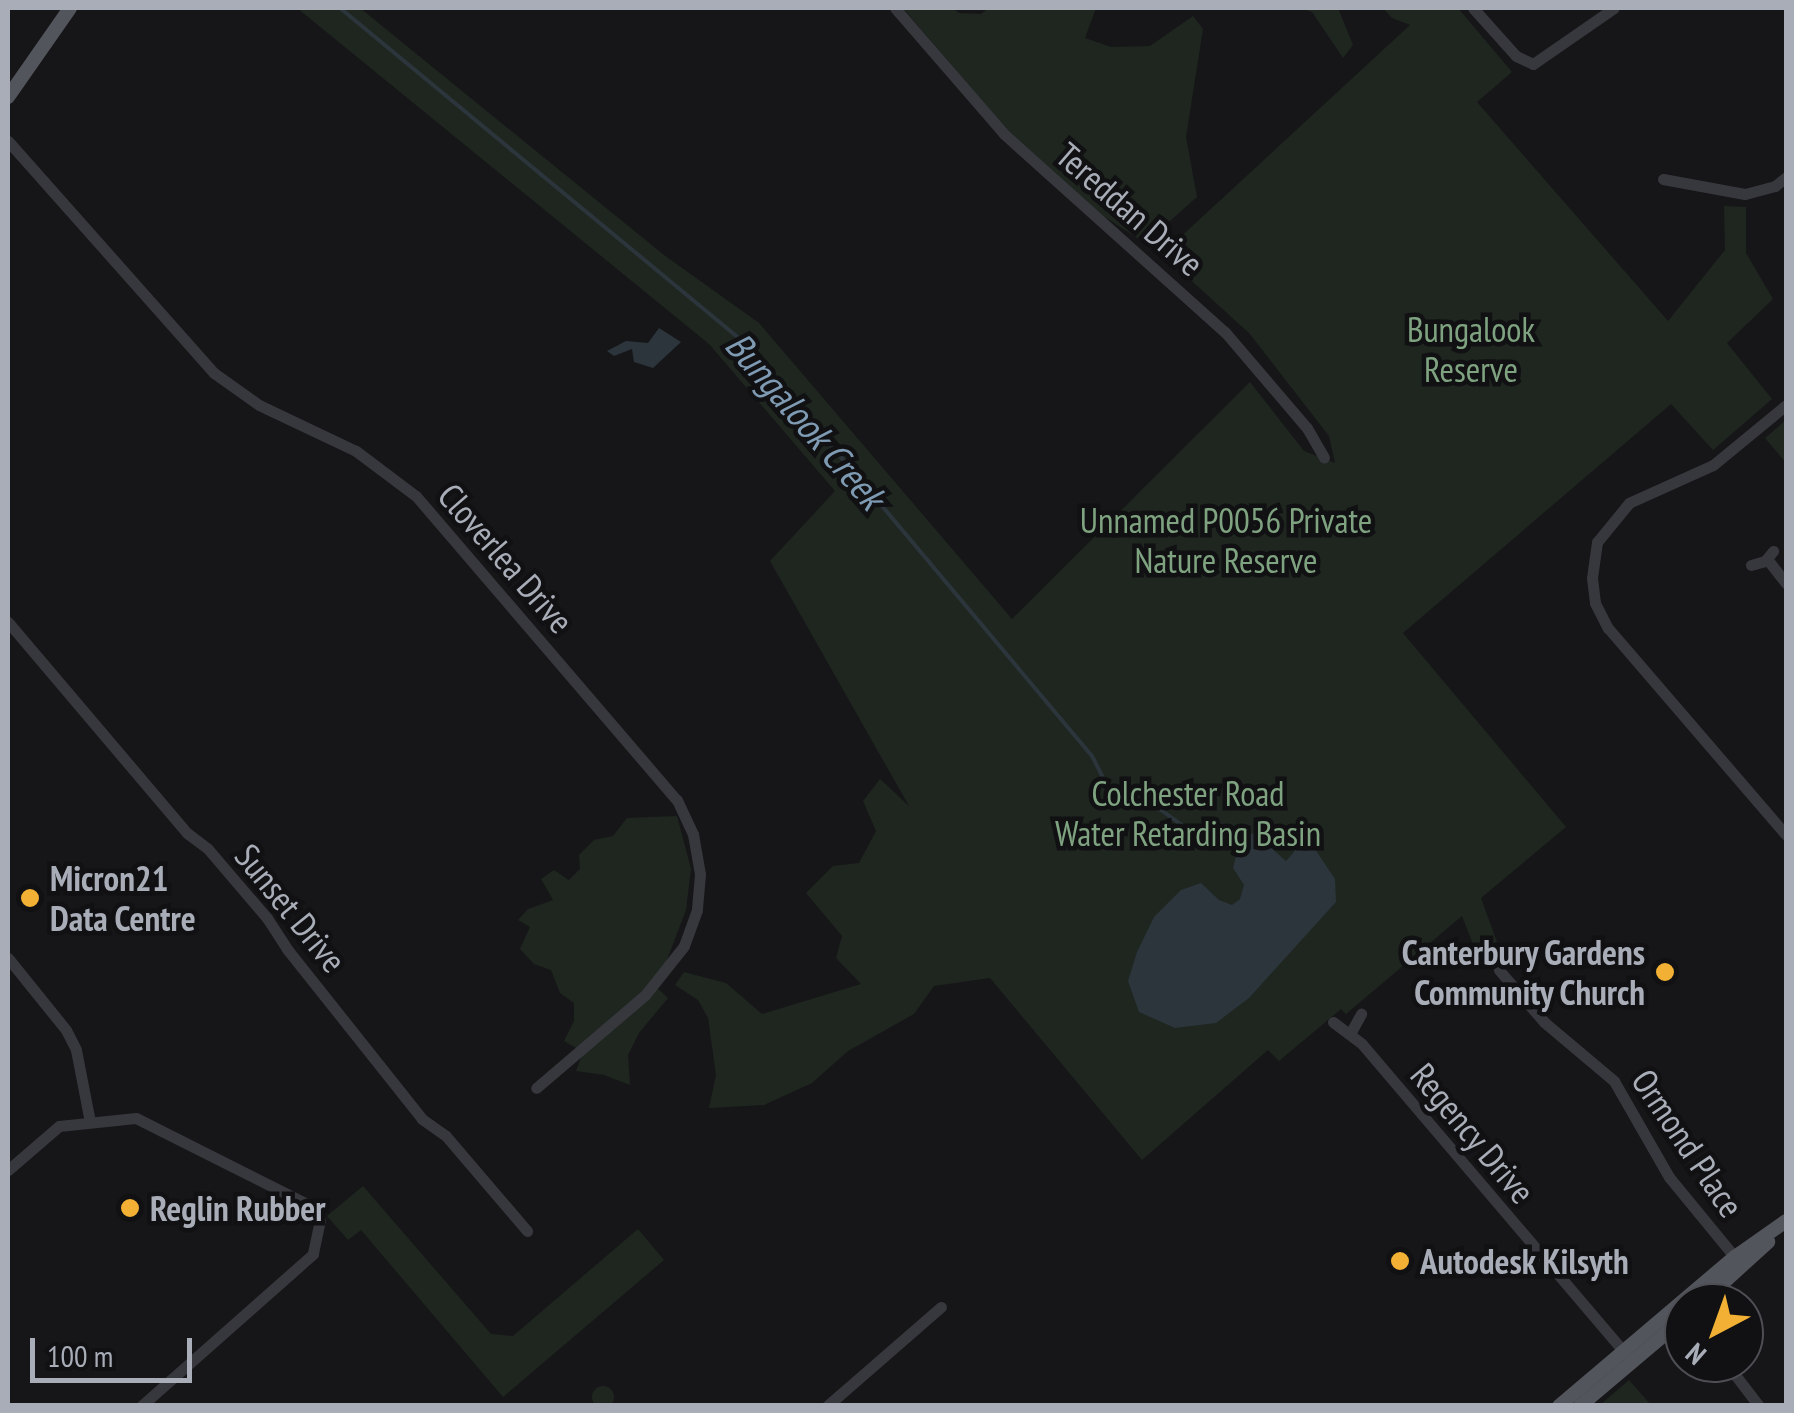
<!DOCTYPE html>
<html>
<head>
<meta charset="utf-8">
<style>
	body { margin:0 }
	#map { position:relative; width:1794px; height:1413px; overflow:hidden; background:#161618; font-family:"PT Sans Narrow",sans-serif }
	div>[style] { position:absolute }
	.green>* { inset:0; background:#1e261f }
	.round { border-radius:50% }
	.water>* { inset:0; background:#2c353c }
	.stream>* { height:4px; margin:-2px; padding:0 2px; transform-origin:2px; border-radius:2px; background:#2c353c }
	.minor>* { height:11px; margin:-5.5px; padding:0 5.5px; transform-origin:5.5px; border-radius:5.5px; background:#37383d }
	.major>* { height:14px; margin:-7px; padding:0 7px; transform-origin:7px; border-radius:7px; background:#53555c }
	.dots>* { width:28px; height:28px; translate:-50% -50%; box-sizing:border-box; border:5px solid #111113; border-radius:50% }
	span { translate:-50% -50%; white-space:nowrap; text-align:center; line-height:1.15; -webkit-text-stroke:9px #111113; paint-order:stroke }
	.street-label { font-size:35px; color:#a8adb8 }
	.park-label { font-size:35px; color:#7fa381 }
	.poi-label { font-size:35px; color:#a8adb8; font-weight:700 }
	.left { translate:0 -50%; text-align:left }
	.right { translate:-100% -50%; text-align:right }
	.water-label { font-size:38px; color:#7f9bb3; font-style:italic }
	.frame { position:absolute; inset:0; border:10px solid #a8adb8; pointer-events:none }
	.north { position:absolute; left:1664px; top:1283px; width:100px; height:100px; box-sizing:border-box; background:#111113; border:2px solid #4d4f55; border-radius:50%; rotate:221deg; font-size:28px; font-weight:700; line-height:40px; text-align:center; color:#a8adb8 }
	.north::after { content:''; display:block; margin:auto; width:35px; height:45px; background:#f2b134; clip-path:polygon(50% 0,100% 100%,50% 72%,0 100%) }
	.scale { position:absolute; left:30px; top:1338px; width:162px; height:45px; box-sizing:border-box; border:5px solid #a8adb8; border-top:0; padding-left:12px; font-size:30px; line-height:35px; white-space:nowrap; color:#a8adb8; -webkit-text-stroke:8px #111113; paint-order:stroke }
</style>
</head>
<body>
<div id="map">
	<div class="green">
		<div style="clip-path:polygon(297px 8px,360px 8px,664px 255px,759px 323px,1012px 619px,1250px 382px,1304px 451px,1335px 463px,1329px 436px,1249px 333px,1162px 254px,1410px 25px,1392px 18px,1383px 8px,1458px 8px,1512px 72px,1477px 102px,1668px 321px,1725px 250px,1724px 206px,1746px 207px,1746px 253px,1773px 299px,1727px 343px,1772px 399px,1713px 450px,1671px 404px,1403px 633px,1566px 827px,1481px 898px,1497px 942px,1476px 952px,1462px 916px,1346px 1014px,1341px 1009px,1279px 1061px,1268px 1050px,1142px 1160px,990px 978px,934px 986px,914px 1014px,848px 1051px,812px 1083px,764px 1105px,709px 1108px,716px 1075px,708px 1018px,698px 1000px,675px 985px,684px 972px,726px 983px,762px 1014px,861px 984px,836px 958px,842px 936px,806px 893px,833px 866px,859px 863px,876px 831px,863px 801px,880px 779px,909px 806px,770px 561px,835px 491px,709px 344px)"></div>
		<div style="clip-path:polygon(903px 8px,952px 8px,959px 13px,981px 14px,989px 8px,1096px 8px,1085px 38px,1111px 47px,1150px 46px,1193px 16px,1203px 29px,1186px 137px,1197px 197px,1145px 243px,1088px 206px,1018px 143px)"></div>
		<div style="clip-path:polygon(1301px 8px,1338px 8px,1353px 45px,1343px 58px,1312px 12px)"></div>
		<div style="clip-path:polygon(1786px 420px,1786px 463px,1765px 438px)"></div>
		<div style="clip-path:polygon(677px 816px,691px 869px,686px 910px,665px 965px,652px 983px,668px 998px,639px 1033px,628px 1055px,630px 1085px,604px 1075px,576px 1071px,583px 1052px,564px 1041px,574px 1021px,574px 1003px,560px 993px,551px 970px,534px 964px,520px 949px,530px 927px,518px 920px,528px 909px,553px 900px,541px 879px,554px 870px,569px 880px,580px 869px,579px 855px,594px 840px,613px 836px,627px 818px)"></div>
		<div style="clip-path:polygon(363px 1186px,491px 1334px,513px 1336px,638px 1229px,664px 1260px,503px 1397px,361px 1230px,348px 1240px,327px 1216px)"></div>
		<div style="clip-path:polygon(1629px 1380px,1651px 1405px,1600px 1405px)"></div>
		<div class="round" style="left:592px;top:1386px;width:22px;height:22px"></div>
	</div>
	<div class="water">
		<div style="clip-path:polygon(659px 328px,681px 342px,653px 368px,634px 362px,632px 349px,614px 356px,607px 351px,626px 341px,648px 343px)"></div>
		<div style="clip-path:polygon(1242px 832px,1255px 834px,1286px 861px,1307px 837px,1335px 879px,1336px 902px,1249px 998px,1216px 1023px,1175px 1028px,1139px 1012px,1128px 981px,1137px 952px,1154px 917px,1181px 890px,1201px 883px,1219px 900px,1232px 905px,1240px 899px,1244px 885px,1233px 868px)"></div>
	</div>
	<div class="stream">
		<div style="left:340px;top:8px;width:527px;rotate:39.61deg"></div>
		<div style="left:746px;top:344px;width:538px;rotate:49.98deg"></div>
		<div style="left:1092px;top:756px;width:39px;rotate:63deg"></div>
		<div style="left:1110px;top:791px;width:54px;rotate:20.4deg"></div>
		<div style="left:1161px;top:810px;width:31px;rotate:36deg"></div>
		<div style="left:1186px;top:828px;width:38px;rotate:-5deg"></div>
		<div style="left:1224px;top:825px;width:19px;rotate:21deg"></div>
	</div>
	<div class="minor">
		<div style="left:895px;top:8px;width:167px;rotate:49.1deg"></div>
		<div style="left:1004px;top:134px;width:297px;rotate:41.9deg"></div>
		<div style="left:1225px;top:332px;width:126px;rotate:49.5deg"></div>
		<div style="left:1307px;top:428px;width:34px;rotate:60deg"></div>
		<div style="left:1473px;top:8px;width:64px;rotate:48.1deg"></div>
		<div style="left:1516px;top:56px;width:19px;rotate:25deg"></div>
		<div style="left:1533px;top:64px;width:98px;rotate:-34.7deg"></div>
		<div style="left:8px;top:141px;width:310px;rotate:48.4deg"></div>
		<div style="left:214px;top:373px;width:55px;rotate:35.4deg"></div>
		<div style="left:259px;top:405px;width:107px;rotate:25.4deg"></div>
		<div style="left:356px;top:451px;width:75px;rotate:36.9deg"></div>
		<div style="left:416px;top:496px;width:401px;rotate:49.4deg"></div>
		<div style="left:677px;top:800px;width:38px;rotate:65deg"></div>
		<div style="left:693px;top:834px;width:41px;rotate:80.1deg"></div>
		<div style="left:700px;top:874px;width:36px;rotate:95deg"></div>
		<div style="left:697px;top:910px;width:38px;rotate:110deg"></div>
		<div style="left:684px;top:946px;width:63px;rotate:128.5deg"></div>
		<div style="left:645px;top:995px;width:143px;rotate:139.5deg"></div>
		<div style="left:1663px;top:179px;width:83px;rotate:10.4deg"></div>
		<div style="left:1745px;top:194px;width:31px;rotate:-15deg"></div>
		<div style="left:1775px;top:186px;width:14px;rotate:-39deg"></div>
		<div style="left:1786px;top:405px;width:94px;rotate:140.6deg"></div>
		<div style="left:1713px;top:465px;width:92px;rotate:155.7deg"></div>
		<div style="left:1629px;top:503px;width:50px;rotate:129.4deg"></div>
		<div style="left:1597px;top:542px;width:36px;rotate:98deg"></div>
		<div style="left:1592px;top:578px;width:25px;rotate:83deg"></div>
		<div style="left:1595px;top:603px;width:28px;rotate:63deg"></div>
		<div style="left:1608px;top:628px;width:273px;rotate:49.3deg"></div>
		<div style="left:1767px;top:559px;width:31px;rotate:52deg"></div>
		<div style="left:1751px;top:565px;width:15px;rotate:-16deg"></div>
		<div style="left:1765px;top:561px;width:13px;rotate:-51deg"></div>
		<div style="left:8px;top:622px;width:277px;rotate:49.7deg"></div>
		<div style="left:187px;top:833px;width:26px;rotate:37deg"></div>
		<div style="left:208px;top:849px;width:91px;rotate:49.5deg"></div>
		<div style="left:267px;top:918px;width:37px;rotate:57deg"></div>
		<div style="left:287px;top:949px;width:217px;rotate:51.5deg"></div>
		<div style="left:422px;top:1119px;width:29px;rotate:35deg"></div>
		<div style="left:446px;top:1136px;width:125px;rotate:49.5deg"></div>
		<div style="left:8px;top:958px;width:92px;rotate:51.1deg"></div>
		<div style="left:66px;top:1030px;width:22px;rotate:63deg"></div>
		<div style="left:76px;top:1050px;width:73px;rotate:79deg"></div>
		<div style="left:1499px;top:970px;width:69px;rotate:49.1deg"></div>
		<div style="left:1544px;top:1022px;width:92px;rotate:40.1deg"></div>
		<div style="left:1614px;top:1081px;width:111px;rotate:60.2deg"></div>
		<div style="left:1669px;top:1177px;width:109px;rotate:50.6deg"></div>
		<div style="left:1333px;top:1022px;width:36px;rotate:37deg"></div>
		<div style="left:1362px;top:1044px;width:409px;rotate:49.6deg"></div>
		<div style="left:1351px;top:1032px;width:21px;rotate:-61deg"></div>
		<div style="left:8px;top:1170px;width:67px;rotate:-40.8deg"></div>
		<div style="left:59px;top:1126px;width:77px;rotate:-5.9deg"></div>
		<div style="left:136px;top:1118px;width:198px;rotate:26.7deg"></div>
		<div style="left:313px;top:1207px;width:15px;rotate:62deg"></div>
		<div style="left:320px;top:1220px;width:35px;rotate:102deg"></div>
		<div style="left:313px;top:1254px;width:230px;rotate:138.5deg"></div>
		<div style="left:1726px;top:1363px;width:54px;rotate:52.5deg"></div>
		<div style="left:827px;top:1406px;width:151px;rotate:-41deg"></div>
	</div>
	<div class="major">
		<div style="left:8px;top:97px;width:108px;rotate:-55.1deg"></div>
		<div style="left:1701px;top:1303px;width:91px;rotate:-42.3deg"></div>
		<div style="left:1559px;top:1406px;width:231px;rotate:-40.3deg"></div>
		<div style="left:1735px;top:1257px;width:62px;rotate:-35.2deg"></div>
		<div style="left:1580px;top:1406px;width:136px;rotate:-40.2deg"></div>
	</div>
	<div class="dots">
		<div style="left:30px;top:898px;background:#f2b134"></div>
		<div style="left:1665px;top:972px;background:#f2b134"></div>
		<div style="left:130px;top:1208px;background:#f2b134"></div>
		<div style="left:1400px;top:1261px;background:#f2b134"></div>
	</div>
	<div class="street-label">
		<span style="left:1130px;top:209px;rotate:41deg">Tereddan Drive</span>
		<span style="left:506px;top:558px;rotate:49deg">Cloverlea Drive</span>
		<span style="left:291px;top:908px;rotate:51deg">Sunset Drive</span>
		<span style="left:1473px;top:1133px;rotate:50deg">Regency Drive</span>
		<span style="left:1688px;top:1143px;rotate:56deg">Ormond Place</span>
	</div>
	<div class="park-label">
		<span style="left:1471px;top:349px">Bungalook<br>Reserve</span>
		<span style="left:1226px;top:540px">Unnamed P0056 Private<br>Nature Reserve</span>
		<span style="left:1188px;top:813px">Colchester Road<br>Water Retarding Basin</span>
	</div>
	<div class="poi-label">
		<span class="left" style="left:50px;top:898px">Micron21<br>Data Centre</span>
		<span class="right" style="left:1645px;top:972px">Canterbury Gardens<br>Community Church</span>
		<span class="left" style="left:150px;top:1208px">Reglin Rubber</span>
		<span class="left" style="left:1420px;top:1261px">Autodesk Kilsyth</span>
	</div>
	<div class="water-label">
		<span style="left:806px;top:420px;rotate:49deg">Bungalook Creek</span>
	</div>
	<div class="frame"></div>
	<div class="north">N</div>
	<div class="scale">100 m</div>
</div>
</body>
</html>
